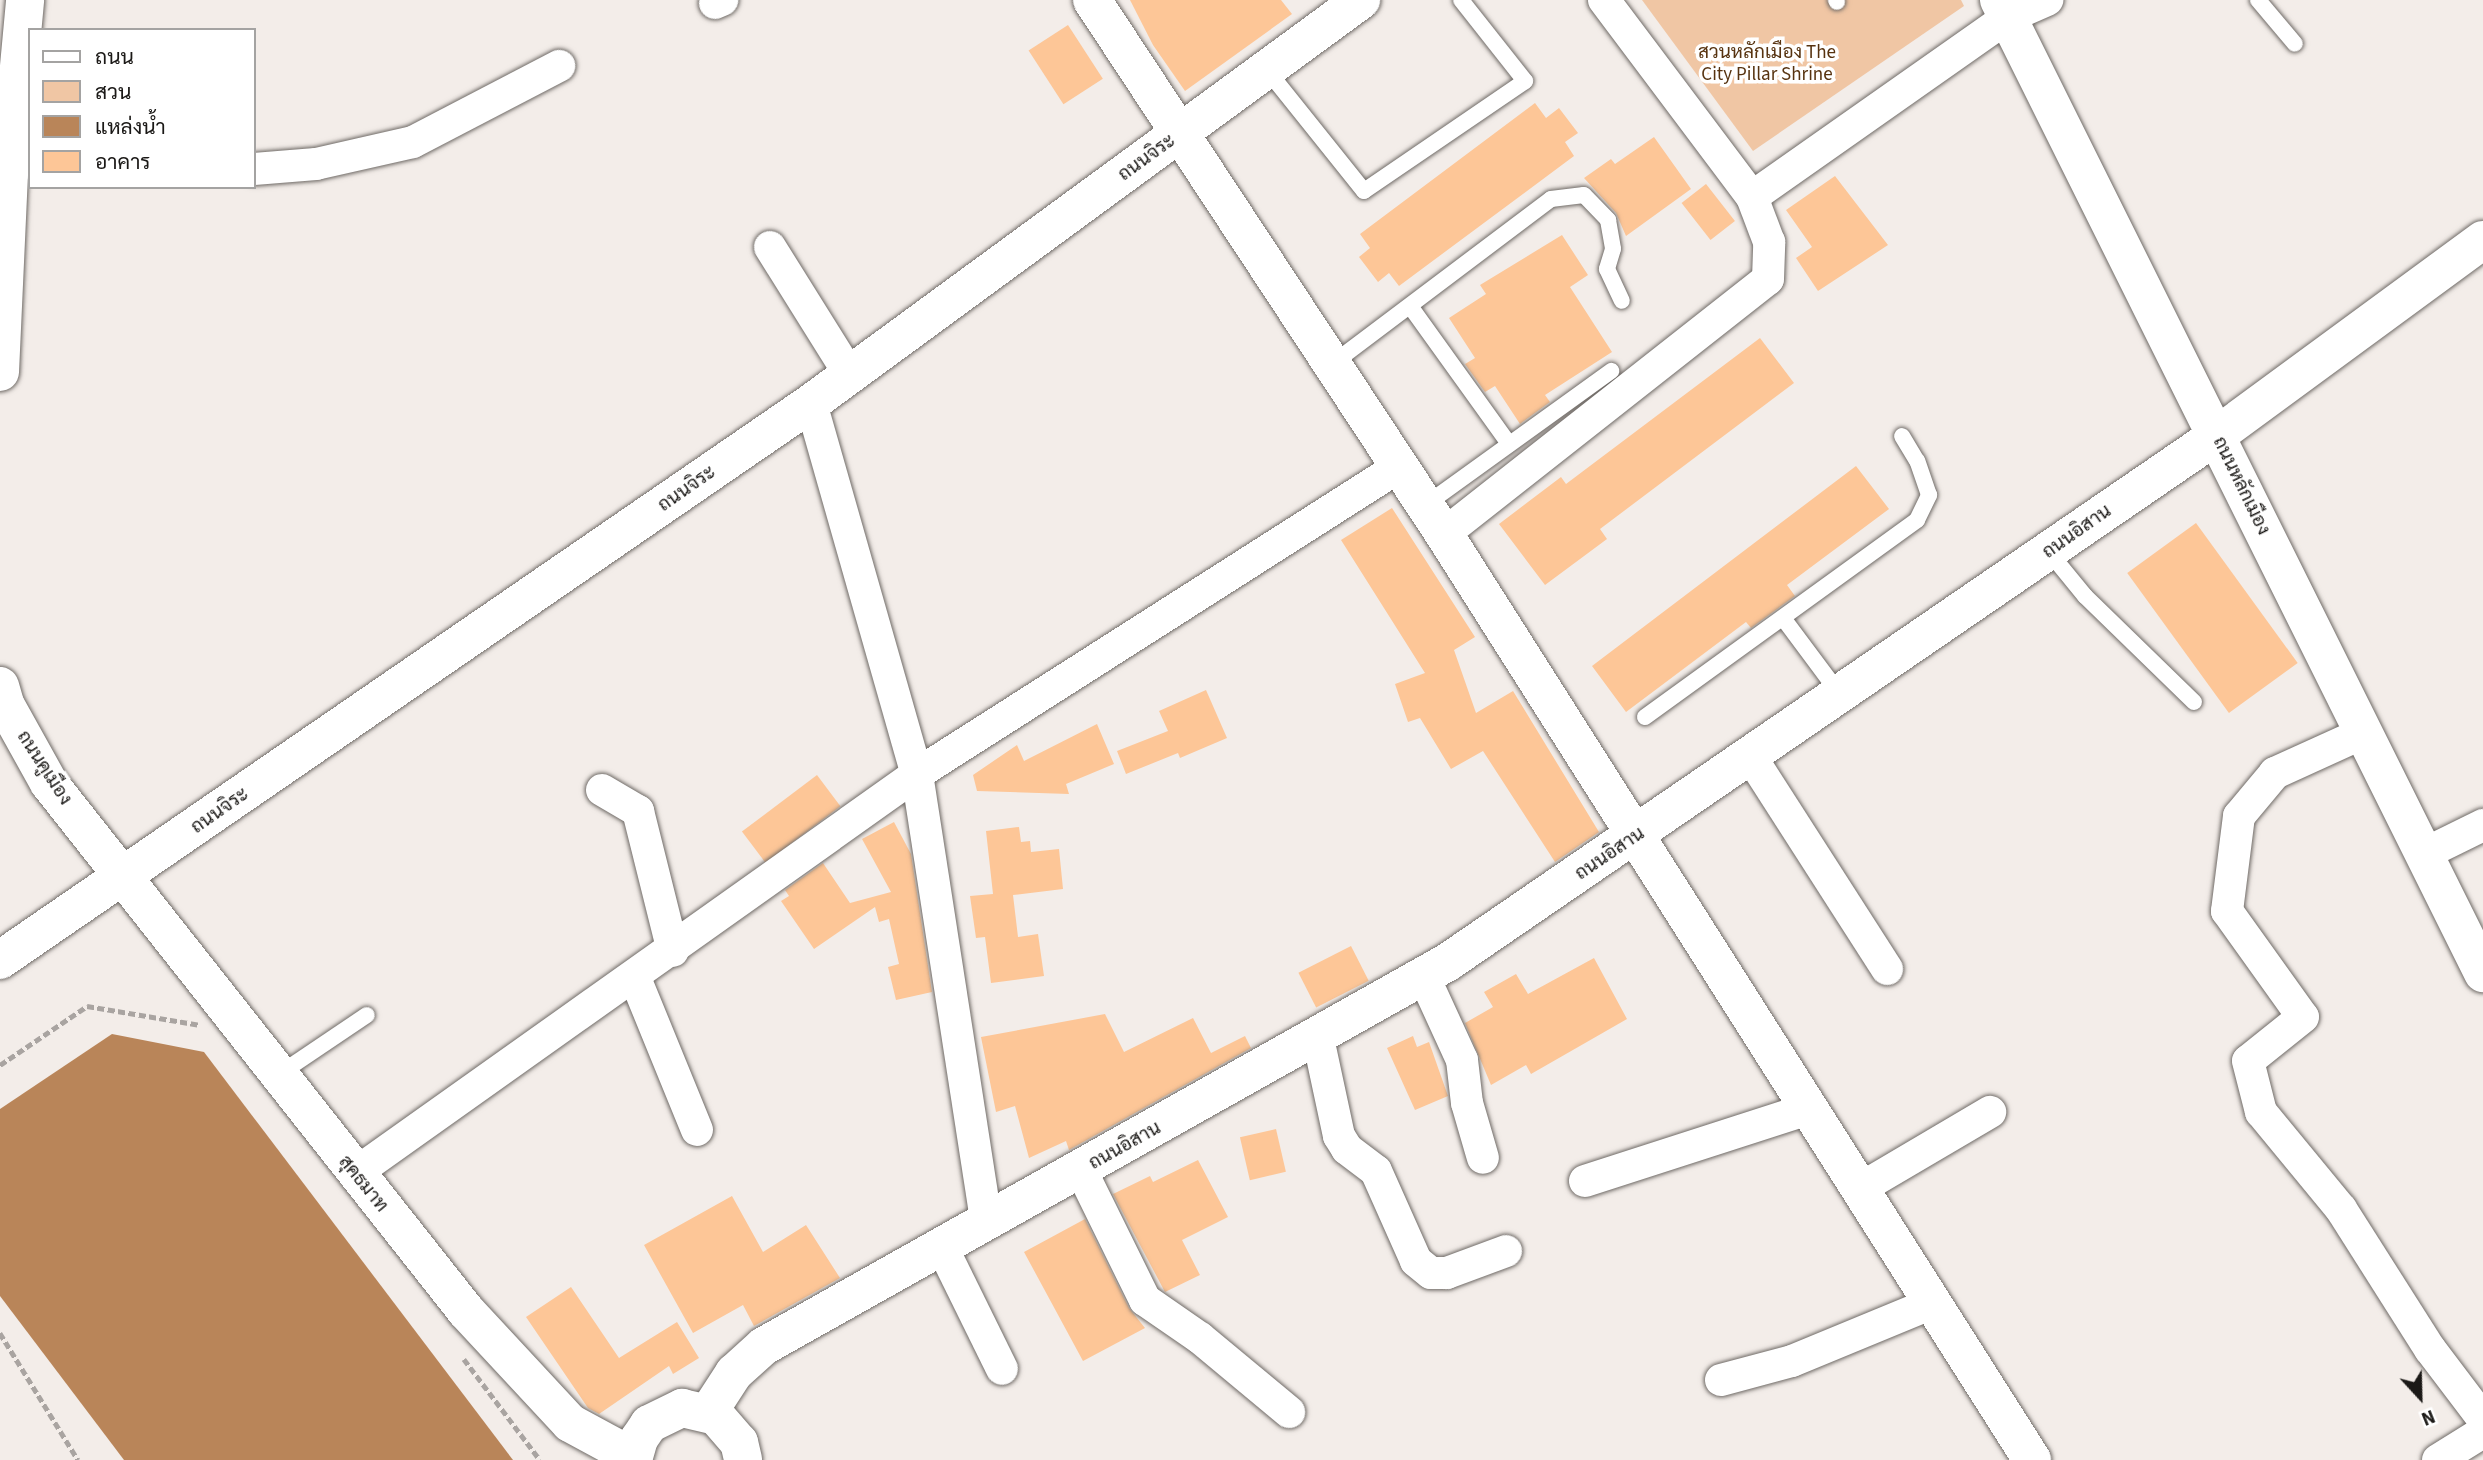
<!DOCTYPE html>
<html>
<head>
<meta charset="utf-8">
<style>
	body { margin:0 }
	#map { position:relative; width:2483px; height:1460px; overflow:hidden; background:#f3ede9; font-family:"Source Sans 3",Sarabun,sans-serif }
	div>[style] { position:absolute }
	.green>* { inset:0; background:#f0c6a4 }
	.water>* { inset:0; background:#b98559 }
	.building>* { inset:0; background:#fdc697; transform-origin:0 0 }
	.path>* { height:4.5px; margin-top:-2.25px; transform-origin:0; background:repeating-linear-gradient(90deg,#a9a4a1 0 7px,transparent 0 10.5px) }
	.roads { filter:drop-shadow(0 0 2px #6f6a66) drop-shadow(0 0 2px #6f6a66) }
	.service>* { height:16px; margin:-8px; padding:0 8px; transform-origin:8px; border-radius:8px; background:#fff }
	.minor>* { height:32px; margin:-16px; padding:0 16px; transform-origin:16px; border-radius:16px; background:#fff }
	.tertiary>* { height:38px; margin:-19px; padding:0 19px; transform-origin:19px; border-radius:19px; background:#fff }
	.secondary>* { height:38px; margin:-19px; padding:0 19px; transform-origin:19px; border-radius:19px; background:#fff }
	span { translate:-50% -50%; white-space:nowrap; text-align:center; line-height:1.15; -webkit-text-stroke:7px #fff; paint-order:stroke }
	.park-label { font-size:19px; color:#573310 }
	.street-label { font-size:19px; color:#1b1917 }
	.legend { position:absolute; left:28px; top:28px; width:228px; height:161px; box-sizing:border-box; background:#fff; border:2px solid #a4a3a2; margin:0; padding:9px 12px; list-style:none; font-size:21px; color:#1b1917 }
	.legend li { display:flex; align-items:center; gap:14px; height:35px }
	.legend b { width:35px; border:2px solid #a4a3a2 }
	.north { position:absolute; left:2385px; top:1362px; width:70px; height:70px; -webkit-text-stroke:5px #fff; paint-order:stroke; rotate:158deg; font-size:19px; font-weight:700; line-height:28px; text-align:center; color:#1b1917 }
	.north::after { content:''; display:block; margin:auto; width:24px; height:32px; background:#1b1917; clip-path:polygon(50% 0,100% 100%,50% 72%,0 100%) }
</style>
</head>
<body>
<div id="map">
	<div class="green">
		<div style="clip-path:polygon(1642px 0,1961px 0,1964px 6px,1753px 151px)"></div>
	</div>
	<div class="water">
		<div style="clip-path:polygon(112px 1034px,204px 1052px,513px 1460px,124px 1460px,0 1296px,0 1109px)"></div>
	</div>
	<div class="building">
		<div style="clip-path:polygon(1130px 0,1281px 0,1292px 14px,1185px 91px,1153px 45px)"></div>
		<div style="left:1068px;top:25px;width:64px;height:47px;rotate:57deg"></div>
		<div style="clip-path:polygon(1535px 103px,1546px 118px,1559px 108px,1578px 133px,1565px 142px,1574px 156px,1399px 286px,1389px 273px,1378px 282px,1359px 257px,1370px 248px,1360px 234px)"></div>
		<div style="clip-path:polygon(1654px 137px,1691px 189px,1626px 236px,1616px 213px,1584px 178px,1611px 159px,1615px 164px)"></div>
		<div style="clip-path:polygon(1835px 176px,1888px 245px,1818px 291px,1796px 258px,1812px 247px,1786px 210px)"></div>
		<div style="left:1706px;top:184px;width:47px;height:31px;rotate:52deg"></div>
		<div style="clip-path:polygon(1562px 235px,1588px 275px,1570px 287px,1612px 352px,1545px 395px,1550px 402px,1520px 424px,1495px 386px,1485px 392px,1465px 364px,1475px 358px,1449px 318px,1486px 294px,1480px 285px)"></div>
		<div style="clip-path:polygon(1760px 338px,1794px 383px,1600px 529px,1607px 539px,1545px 585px,1499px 524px,1561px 477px,1566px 484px)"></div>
		<div style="clip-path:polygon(1856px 466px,1889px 509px,1787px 585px,1795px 596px,1751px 628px,1746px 622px,1626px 712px,1592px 666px)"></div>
		<div style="clip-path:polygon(1392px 508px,1475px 637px,1454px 650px,1476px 713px,1513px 691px,1599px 832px,1555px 862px,1483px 751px,1451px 769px,1420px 718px,1408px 722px,1395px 684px,1425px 673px,1341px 540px)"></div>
		<div style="left:2196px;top:523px;width:173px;height:85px;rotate:54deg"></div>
		<div style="clip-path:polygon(1206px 690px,1227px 738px,1180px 758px,1178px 753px,1126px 774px,1117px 751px,1168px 731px,1159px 711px)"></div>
		<div style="clip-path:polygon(1097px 724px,1114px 764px,1066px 784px,1069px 794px,977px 791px,973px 775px,1017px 745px,1024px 761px)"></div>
		<div style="left:817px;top:775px;width:39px;height:94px;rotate:53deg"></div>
		<div style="clip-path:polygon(894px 822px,911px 854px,932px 992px,896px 1000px,888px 967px,899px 964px,889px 919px,879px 922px,875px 907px,814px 949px,781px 901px,789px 896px,785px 890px,823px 863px,850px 903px,891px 892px,862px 839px)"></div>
		<div style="clip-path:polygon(1019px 827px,1021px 842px,1030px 841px,1031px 852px,1059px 849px,1063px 889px,1013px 895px,1018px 937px,1038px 934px,1044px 976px,991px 983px,985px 937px,976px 938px,970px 896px,993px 894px,986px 831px)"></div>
		<div style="left:1351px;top:946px;width:39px;height:59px;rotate:63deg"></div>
		<div style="clip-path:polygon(1594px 958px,1627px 1019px,1531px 1074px,1526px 1065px,1491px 1085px,1465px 1023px,1493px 1007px,1484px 992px,1516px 974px,1528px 994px)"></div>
		<div style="clip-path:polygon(1105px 1014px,1124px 1052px,1193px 1018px,1211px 1053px,1245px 1036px,1251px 1048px,1069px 1150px,1066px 1141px,1029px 1158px,1015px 1106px,996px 1112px,981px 1037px)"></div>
		<div style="clip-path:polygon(1413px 1036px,1417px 1047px,1429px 1042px,1448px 1096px,1415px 1110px,1387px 1048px)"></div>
		<div style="left:1276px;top:1129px;width:44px;height:37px;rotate:77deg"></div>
		<div style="clip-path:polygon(1198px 1160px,1228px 1217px,1182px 1240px,1200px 1275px,1165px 1292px,1113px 1194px,1150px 1176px,1153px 1182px)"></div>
		<div style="clip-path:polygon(732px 1196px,763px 1252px,806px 1225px,840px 1278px,754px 1326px,743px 1305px,693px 1333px,644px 1245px)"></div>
		<div style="clip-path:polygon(1085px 1219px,1129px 1308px,1145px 1328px,1083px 1361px,1024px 1252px)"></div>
		<div style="clip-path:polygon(571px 1287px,619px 1358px,677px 1322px,699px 1358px,673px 1374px,669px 1366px,599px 1414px,588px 1408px,526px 1317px)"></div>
	</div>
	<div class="path">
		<div style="left:0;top:1065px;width:105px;rotate:-34.1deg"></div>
		<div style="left:87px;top:1006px;width:115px;rotate:9.5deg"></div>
		<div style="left:0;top:1333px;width:149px;rotate:58.4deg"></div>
		<div style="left:464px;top:1359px;width:126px;rotate:53deg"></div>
	</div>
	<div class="roads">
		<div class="service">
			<div style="left:1836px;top:0;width:2px;rotate:63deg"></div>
			<div style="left:2258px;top:0;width:57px;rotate:49.9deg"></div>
			<div style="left:1267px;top:70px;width:155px;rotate:51.3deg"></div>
			<div style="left:1364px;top:191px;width:195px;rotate:-34.3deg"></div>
			<div style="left:1525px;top:81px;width:103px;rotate:-128.3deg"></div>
			<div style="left:1410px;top:306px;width:170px;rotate:54.3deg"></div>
			<div style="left:1332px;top:364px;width:274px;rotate:-37deg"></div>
			<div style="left:1551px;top:199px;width:33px;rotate:-7deg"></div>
			<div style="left:1584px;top:195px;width:35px;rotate:46deg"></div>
			<div style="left:1608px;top:220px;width:29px;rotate:80deg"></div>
			<div style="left:1613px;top:249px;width:21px;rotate:107deg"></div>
			<div style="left:1607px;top:269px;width:35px;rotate:65deg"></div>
			<div style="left:1424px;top:506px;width:231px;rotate:-35.8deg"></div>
			<div style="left:2049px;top:552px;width:57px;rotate:50.7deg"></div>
			<div style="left:2085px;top:596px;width:152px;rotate:44.2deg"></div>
			<div style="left:1783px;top:618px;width:94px;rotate:53.3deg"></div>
			<div style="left:1645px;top:717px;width:336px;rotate:-35.9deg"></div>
			<div style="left:1917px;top:520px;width:28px;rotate:-64deg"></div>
			<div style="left:1929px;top:495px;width:36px;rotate:-109deg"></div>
			<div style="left:1917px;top:461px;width:29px;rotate:-121deg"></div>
			<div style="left:278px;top:1075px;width:107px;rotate:-34deg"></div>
		</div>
		<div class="minor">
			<div style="left:1604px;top:0;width:246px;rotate:53.1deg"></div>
			<div style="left:1752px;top:197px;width:313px;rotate:-35.1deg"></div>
			<div style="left:2008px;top:17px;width:43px;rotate:-23.6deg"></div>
			<div style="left:715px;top:3px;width:8px;rotate:-23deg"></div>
			<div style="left:254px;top:169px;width:62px;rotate:-4.6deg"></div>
			<div style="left:316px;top:164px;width:99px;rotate:-12.8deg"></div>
			<div style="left:413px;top:142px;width:165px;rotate:-27.5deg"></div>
			<div style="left:770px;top:247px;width:151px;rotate:58deg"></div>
			<div style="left:811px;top:403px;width:386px;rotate:74.1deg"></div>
			<div style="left:917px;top:774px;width:450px;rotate:81.2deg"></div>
			<div style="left:1444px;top:534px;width:412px;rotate:-38.2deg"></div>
			<div style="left:1768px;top:279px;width:37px;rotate:-88deg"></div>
			<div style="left:1769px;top:242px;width:48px;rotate:-110.7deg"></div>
			<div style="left:2363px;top:733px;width:97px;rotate:155.6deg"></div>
			<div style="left:2275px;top:773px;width:56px;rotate:129.9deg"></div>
			<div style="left:2239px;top:816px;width:96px;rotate:97.2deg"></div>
			<div style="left:2227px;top:911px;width:130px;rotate:54.4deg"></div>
			<div style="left:2303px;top:1017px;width:70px;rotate:141.3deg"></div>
			<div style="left:2248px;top:1061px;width:53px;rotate:75.7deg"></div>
			<div style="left:2261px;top:1112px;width:126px;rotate:50.5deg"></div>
			<div style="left:2341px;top:1209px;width:166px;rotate:57.6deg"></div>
			<div style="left:2430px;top:1349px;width:88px;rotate:52.9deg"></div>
			<div style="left:1751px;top:757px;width:252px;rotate:57.3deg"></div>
			<div style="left:602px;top:790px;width:42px;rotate:30.3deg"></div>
			<div style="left:638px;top:811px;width:144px;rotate:76deg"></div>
			<div style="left:2424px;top:854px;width:66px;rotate:-26.2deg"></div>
			<div style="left:1424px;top:977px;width:91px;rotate:65.4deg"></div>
			<div style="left:1462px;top:1060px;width:43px;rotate:83.4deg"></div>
			<div style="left:1467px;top:1103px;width:57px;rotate:73.8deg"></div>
			<div style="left:635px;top:978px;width:164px;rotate:67.8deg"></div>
			<div style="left:1318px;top:1038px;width:100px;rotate:77.9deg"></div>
			<div style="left:1339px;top:1136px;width:15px;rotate:58deg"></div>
			<div style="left:1347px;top:1149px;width:36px;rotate:37deg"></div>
			<div style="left:1376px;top:1171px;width:98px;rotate:66deg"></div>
			<div style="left:1416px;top:1261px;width:19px;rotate:39deg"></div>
			<div style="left:1431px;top:1273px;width:16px"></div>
			<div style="left:1447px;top:1273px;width:63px;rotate:-20.4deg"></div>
			<div style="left:1081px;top:1170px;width:145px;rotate:63.8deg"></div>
			<div style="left:1145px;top:1300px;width:67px;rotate:34.6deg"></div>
			<div style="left:1200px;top:1338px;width:116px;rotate:39.7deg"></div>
			<div style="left:354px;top:1174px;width:691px;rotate:-35.39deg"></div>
			<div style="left:917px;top:774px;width:569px;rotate:-32.52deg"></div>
			<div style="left:1585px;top:1181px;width:237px;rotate:-17.9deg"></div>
			<div style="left:1861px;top:1188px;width:150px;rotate:-30.5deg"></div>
			<div style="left:941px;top:1245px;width:138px;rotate:63.8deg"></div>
			<div style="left:1721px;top:1380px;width:73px;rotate:-15deg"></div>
			<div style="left:1792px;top:1361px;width:152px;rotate:-22.4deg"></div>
			<div style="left:2438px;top:1460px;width:53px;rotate:-31.9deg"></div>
		</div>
		<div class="tertiary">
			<div style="left:1092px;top:0;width:640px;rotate:56.61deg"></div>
			<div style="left:1444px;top:534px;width:1097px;rotate:57.58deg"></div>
			<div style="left:0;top:372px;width:198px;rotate:-87.4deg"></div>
			<div style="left:9px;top:174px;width:175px;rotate:-84.7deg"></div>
			<div style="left:0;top:686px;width:19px;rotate:74deg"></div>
			<div style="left:5px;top:704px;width:90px;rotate:60.9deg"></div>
			<div style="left:49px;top:783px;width:673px;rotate:51.7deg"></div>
			<div style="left:466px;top:1311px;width:153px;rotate:47.1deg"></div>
			<div style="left:570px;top:1423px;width:72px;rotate:28.4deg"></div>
			<div style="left:708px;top:1413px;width:48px;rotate:-57deg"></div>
			<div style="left:734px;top:1373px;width:40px;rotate:-42deg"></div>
			<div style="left:764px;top:1346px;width:784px;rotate:-29.31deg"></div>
			<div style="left:1448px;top:962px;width:931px;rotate:-34.41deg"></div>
			<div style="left:2216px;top:436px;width:331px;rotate:-36.3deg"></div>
			<div style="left:633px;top:1460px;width:22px;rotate:-74deg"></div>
			<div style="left:639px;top:1439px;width:18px;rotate:-56deg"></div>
			<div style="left:649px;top:1424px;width:37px;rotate:-26deg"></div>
			<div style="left:682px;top:1408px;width:35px;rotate:13deg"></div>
			<div style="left:716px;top:1416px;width:35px;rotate:49deg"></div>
			<div style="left:739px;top:1442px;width:18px;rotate:77deg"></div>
		</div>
		<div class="secondary">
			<div style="left:1999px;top:0;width:1087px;rotate:63.55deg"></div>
			<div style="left:0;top:960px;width:984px;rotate:-34.48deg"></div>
			<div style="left:811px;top:403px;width:682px;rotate:-36.23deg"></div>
		</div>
	</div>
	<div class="park-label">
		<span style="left:1767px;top:64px">สวนหลักเมือง The<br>City Pillar Shrine</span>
	</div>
	<div class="street-label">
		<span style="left:1147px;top:158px;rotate:-36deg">ถนนจิระ</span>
		<span style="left:2241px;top:486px;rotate:64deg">ถนนหลักเมือง</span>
		<span style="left:687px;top:489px;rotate:-35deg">ถนนจิระ</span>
		<span style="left:2077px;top:532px;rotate:-35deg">ถนนอิสาน</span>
		<span style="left:44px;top:768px;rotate:57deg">ถนนคูเมือง</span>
		<span style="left:220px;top:811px;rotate:-35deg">ถนนจิระ</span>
		<span style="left:1610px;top:854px;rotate:-34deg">ถนนอิสาน</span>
		<span style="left:1125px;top:1146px;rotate:-29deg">ถนนอิสาน</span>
		<span style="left:363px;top:1184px;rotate:51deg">สุคธมาท</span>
	</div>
	<ul class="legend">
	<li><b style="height:9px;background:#fff"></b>ถนน</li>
	<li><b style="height:19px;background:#f0c6a4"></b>สวน</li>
	<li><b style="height:19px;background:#b98559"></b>แหล่งน้ำ</li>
	<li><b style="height:19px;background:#fdc697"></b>อาคาร</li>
	</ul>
	<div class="north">N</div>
</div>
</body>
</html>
